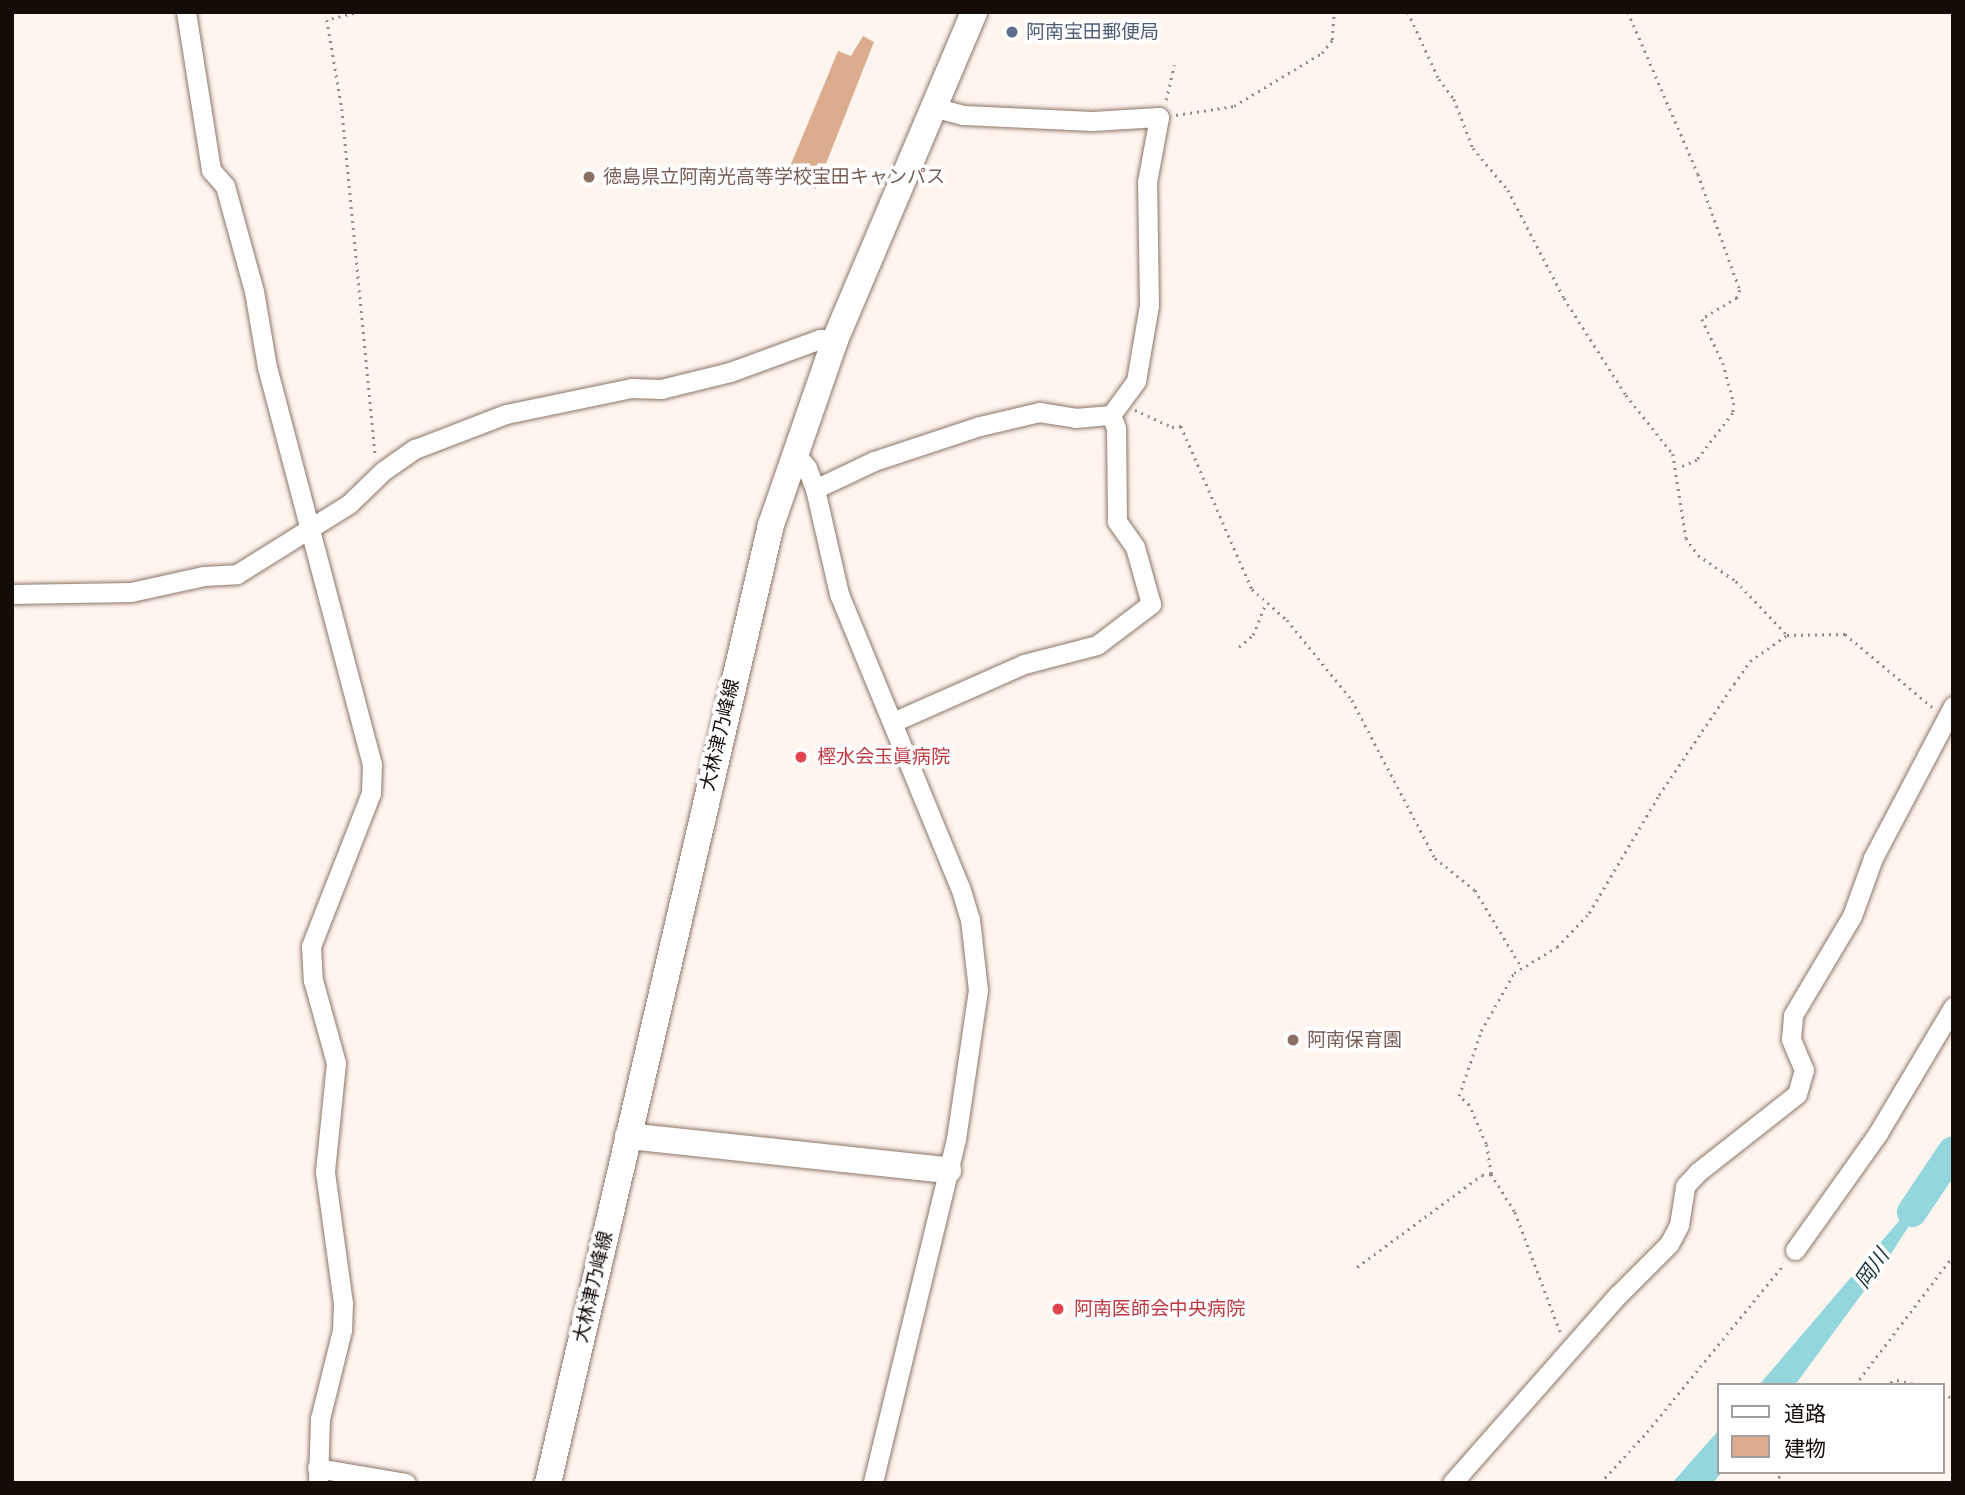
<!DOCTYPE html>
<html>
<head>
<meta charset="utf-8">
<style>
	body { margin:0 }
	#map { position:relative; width:1965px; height:1495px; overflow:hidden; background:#fff5ef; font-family:Ubuntu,"Noto Sans JP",sans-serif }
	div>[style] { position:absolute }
	.water>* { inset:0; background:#93d7dd }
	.river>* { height:30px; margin:-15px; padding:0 15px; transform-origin:15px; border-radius:15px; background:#93d7dd }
	.building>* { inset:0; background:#dbad8e }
	.path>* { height:2.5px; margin-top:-1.25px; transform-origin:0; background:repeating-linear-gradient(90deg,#938a84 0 2px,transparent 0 7px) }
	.roads { filter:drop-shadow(0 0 2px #8b7668) drop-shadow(0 0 2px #8b7668) }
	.street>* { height:19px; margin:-9.5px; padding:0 9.5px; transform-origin:9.5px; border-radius:9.5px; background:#fff }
	.secondary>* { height:26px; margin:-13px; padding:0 13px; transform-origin:13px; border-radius:13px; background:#fff }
	.dots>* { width:19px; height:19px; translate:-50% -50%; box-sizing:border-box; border:4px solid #fff; border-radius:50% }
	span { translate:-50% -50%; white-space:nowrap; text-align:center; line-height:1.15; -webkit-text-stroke:7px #fff; paint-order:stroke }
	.service-label { font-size:19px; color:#4e5e75 }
	.left { translate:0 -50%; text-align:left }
	.education-label { font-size:19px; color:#785e54 }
	.street-label { font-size:19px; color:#130c07 }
	.health-label { font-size:19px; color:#be3a42 }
	.water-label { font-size:21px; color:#193a3d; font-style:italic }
	.frame { position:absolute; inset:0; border:14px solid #130c07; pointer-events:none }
	.legend { position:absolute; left:1717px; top:1383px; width:228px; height:91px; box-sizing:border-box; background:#fff; border:2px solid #a19e9c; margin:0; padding:9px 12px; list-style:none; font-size:21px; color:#130c07 }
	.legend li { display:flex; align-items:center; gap:14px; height:35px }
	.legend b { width:35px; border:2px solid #a19e9c }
</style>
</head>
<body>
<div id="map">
	<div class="water">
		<div style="clip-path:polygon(1951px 1160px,1889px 1257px,1795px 1385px,1759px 1385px)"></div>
		<div style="clip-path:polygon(1718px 1431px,1718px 1472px,1722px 1472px,1713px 1483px,1672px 1483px)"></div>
	</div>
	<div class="river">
		<div style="left:1912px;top:1212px;width:73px;rotate:-56.1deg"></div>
	</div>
	<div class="building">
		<div style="clip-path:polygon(863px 36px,874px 42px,816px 189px,786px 176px,838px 51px,851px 56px)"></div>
	</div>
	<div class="path">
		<div style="left:361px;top:12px;width:35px;rotate:167deg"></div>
		<div style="left:327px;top:20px;width:90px;rotate:80.4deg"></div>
		<div style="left:342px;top:109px;width:347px;rotate:84.5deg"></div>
		<div style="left:1408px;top:12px;width:74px;rotate:65.2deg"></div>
		<div style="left:1439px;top:79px;width:25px;rotate:53deg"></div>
		<div style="left:1454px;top:99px;width:53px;rotate:68.8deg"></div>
		<div style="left:1473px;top:148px;width:55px;rotate:50.2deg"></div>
		<div style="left:1508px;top:190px;width:122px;rotate:62.6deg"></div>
		<div style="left:1564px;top:298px;width:115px;rotate:57.4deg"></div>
		<div style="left:1626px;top:395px;width:75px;rotate:51.5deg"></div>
		<div style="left:1673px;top:454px;width:85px;rotate:81.2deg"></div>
		<div style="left:1686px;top:538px;width:21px;rotate:55deg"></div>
		<div style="left:1698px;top:555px;width:46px;rotate:34.4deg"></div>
		<div style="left:1736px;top:581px;width:74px;rotate:46.6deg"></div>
		<div style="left:1787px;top:635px;width:58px;rotate:-1deg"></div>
		<div style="left:1845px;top:634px;width:114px;rotate:40deg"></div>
		<div style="left:1628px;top:12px;width:176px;rotate:66.6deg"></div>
		<div style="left:1698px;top:174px;width:123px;rotate:70.1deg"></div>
		<div style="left:1740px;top:290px;width:9px;rotate:111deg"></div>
		<div style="left:1737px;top:298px;width:41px;rotate:149deg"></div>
		<div style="left:1702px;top:319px;width:49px;rotate:64.5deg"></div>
		<div style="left:1723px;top:363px;width:41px;rotate:74.6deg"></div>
		<div style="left:1734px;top:403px;width:10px;rotate:96deg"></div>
		<div style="left:1733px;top:413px;width:59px;rotate:127.5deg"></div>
		<div style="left:1697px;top:460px;width:20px;rotate:156deg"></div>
		<div style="left:1166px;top:100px;width:36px;rotate:-77deg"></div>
		<div style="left:1176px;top:115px;width:59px;rotate:-8.8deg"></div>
		<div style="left:1234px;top:106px;width:103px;rotate:-31.1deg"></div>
		<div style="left:1322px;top:53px;width:16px;rotate:-52deg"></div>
		<div style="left:1332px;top:40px;width:28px;rotate:-86deg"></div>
		<div style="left:1135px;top:410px;width:41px;rotate:24.7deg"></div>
		<div style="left:1172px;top:427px;width:9px;rotate:-6deg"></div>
		<div style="left:1181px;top:426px;width:178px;rotate:66.5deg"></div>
		<div style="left:1252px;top:589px;width:47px;rotate:41.5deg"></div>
		<div style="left:1287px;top:620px;width:103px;rotate:50.9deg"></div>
		<div style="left:1352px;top:700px;width:178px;rotate:62.3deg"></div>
		<div style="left:1435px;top:858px;width:51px;rotate:38.7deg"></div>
		<div style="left:1475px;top:890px;width:91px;rotate:58.9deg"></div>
		<div style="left:1239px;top:647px;width:18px;rotate:-41deg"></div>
		<div style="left:1253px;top:635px;width:32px;rotate:-68deg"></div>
		<div style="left:1491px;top:1174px;width:30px;rotate:-99deg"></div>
		<div style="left:1486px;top:1144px;width:43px;rotate:-113.6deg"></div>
		<div style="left:1469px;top:1105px;width:13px;rotate:-138deg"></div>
		<div style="left:1459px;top:1096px;width:69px;rotate:-71.3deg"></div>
		<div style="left:1481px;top:1031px;width:67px;rotate:-60.4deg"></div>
		<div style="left:1514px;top:973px;width:50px;rotate:-31.2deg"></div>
		<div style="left:1557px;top:947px;width:47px;rotate:-46.7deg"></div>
		<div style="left:1589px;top:913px;width:137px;rotate:-59.3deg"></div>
		<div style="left:1659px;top:795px;width:134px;rotate:-56deg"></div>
		<div style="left:1734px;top:684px;width:28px;rotate:-55deg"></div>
		<div style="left:1750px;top:661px;width:45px;rotate:-35.1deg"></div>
		<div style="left:1357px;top:1267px;width:155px;rotate:-36.4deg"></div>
		<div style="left:1482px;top:1175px;width:9px;rotate:-6deg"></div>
		<div style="left:1491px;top:1174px;width:45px;rotate:57.7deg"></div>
		<div style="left:1515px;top:1212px;width:130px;rotate:69.3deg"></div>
		<div style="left:1855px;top:1385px;width:162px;rotate:-52.8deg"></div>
		<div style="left:1884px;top:1385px;width:14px;rotate:-21deg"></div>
		<div style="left:1897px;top:1380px;width:23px;rotate:13deg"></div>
		<div style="left:1942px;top:1394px;width:12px;rotate:20deg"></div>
		<div style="left:1600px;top:1483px;width:69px;rotate:-47.3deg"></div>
		<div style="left:1647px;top:1432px;width:217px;rotate:-50.8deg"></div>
		<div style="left:1774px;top:1483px;width:14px;rotate:-51deg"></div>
	</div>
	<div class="roads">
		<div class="street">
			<div style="left:186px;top:12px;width:160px;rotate:81deg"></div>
			<div style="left:211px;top:170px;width:21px;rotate:49deg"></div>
			<div style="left:225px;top:186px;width:109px;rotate:74.6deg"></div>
			<div style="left:254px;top:291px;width:77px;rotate:80.3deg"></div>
			<div style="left:267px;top:367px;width:411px;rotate:75.2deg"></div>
			<div style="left:372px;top:764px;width:29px;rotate:92deg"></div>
			<div style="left:371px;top:793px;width:164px;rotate:111.4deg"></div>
			<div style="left:311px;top:946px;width:34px;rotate:87deg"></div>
			<div style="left:313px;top:980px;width:86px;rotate:74.5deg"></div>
			<div style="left:336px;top:1063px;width:110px;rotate:95.8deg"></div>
			<div style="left:325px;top:1172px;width:132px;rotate:82.2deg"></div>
			<div style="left:343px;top:1303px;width:27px;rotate:92deg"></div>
			<div style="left:342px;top:1330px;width:92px;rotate:103.9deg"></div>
			<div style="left:320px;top:1419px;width:64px;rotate:91.8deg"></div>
			<div style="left:795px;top:453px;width:19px;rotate:51deg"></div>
			<div style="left:807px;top:468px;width:22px;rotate:69deg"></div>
			<div style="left:815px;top:489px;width:108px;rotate:77.1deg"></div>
			<div style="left:839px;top:594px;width:317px;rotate:67.6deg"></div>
			<div style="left:960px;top:887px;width:34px;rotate:73deg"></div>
			<div style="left:970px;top:919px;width:71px;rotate:83.6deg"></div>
			<div style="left:978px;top:990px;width:151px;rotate:98.4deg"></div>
			<div style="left:956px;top:1139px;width:354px;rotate:103.6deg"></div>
			<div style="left:815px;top:489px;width:65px;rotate:-25.4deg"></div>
			<div style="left:874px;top:461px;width:112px;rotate:-18.3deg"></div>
			<div style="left:980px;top:426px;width:61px;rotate:-13.3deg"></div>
			<div style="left:1039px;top:412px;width:36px;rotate:9deg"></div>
			<div style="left:1075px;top:418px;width:36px;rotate:-5deg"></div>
			<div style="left:1111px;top:415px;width:42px;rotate:-53.7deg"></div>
			<div style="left:1136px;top:381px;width:77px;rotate:-80.3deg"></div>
			<div style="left:1149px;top:305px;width:123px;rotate:-90.9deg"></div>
			<div style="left:1147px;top:182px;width:66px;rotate:-79.5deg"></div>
			<div style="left:1159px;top:117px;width:67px;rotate:176.6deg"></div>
			<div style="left:1092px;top:121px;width:129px;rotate:-177.3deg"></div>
			<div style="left:963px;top:115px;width:30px;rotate:-165deg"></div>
			<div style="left:12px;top:594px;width:119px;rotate:-1deg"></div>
			<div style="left:131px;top:592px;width:75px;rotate:-12.4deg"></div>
			<div style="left:204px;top:576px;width:33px;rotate:-3deg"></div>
			<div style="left:237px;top:574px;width:132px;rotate:-32deg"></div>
			<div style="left:349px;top:504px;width:47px;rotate:-44.1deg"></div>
			<div style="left:383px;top:471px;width:39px;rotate:-35deg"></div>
			<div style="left:415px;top:449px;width:97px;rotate:-21deg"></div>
			<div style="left:506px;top:414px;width:128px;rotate:-11.7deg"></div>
			<div style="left:631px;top:388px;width:30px;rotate:2deg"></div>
			<div style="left:661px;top:389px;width:71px;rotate:-13.8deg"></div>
			<div style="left:730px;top:372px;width:96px;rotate:-20.1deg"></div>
			<div style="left:820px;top:339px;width:15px;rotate:4deg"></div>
			<div style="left:893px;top:722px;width:143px;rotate:-23.9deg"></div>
			<div style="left:1024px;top:664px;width:75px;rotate:-14.6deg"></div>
			<div style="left:1097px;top:645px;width:68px;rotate:-37.2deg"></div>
			<div style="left:1151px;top:604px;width:59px;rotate:-105.7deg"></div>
			<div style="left:1135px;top:547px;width:32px;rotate:-125deg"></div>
			<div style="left:1117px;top:521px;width:93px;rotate:-90.6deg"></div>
			<div style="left:1116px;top:428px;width:14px;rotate:-111deg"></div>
			<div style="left:1795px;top:1250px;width:143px;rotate:-54.6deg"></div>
			<div style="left:1878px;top:1133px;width:147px;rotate:-59.2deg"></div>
			<div style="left:317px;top:1468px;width:90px;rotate:9.6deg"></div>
			<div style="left:1452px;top:1483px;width:251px;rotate:-48.6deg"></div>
			<div style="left:1618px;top:1295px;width:72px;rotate:-45deg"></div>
			<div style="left:1669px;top:1244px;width:21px;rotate:-62deg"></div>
			<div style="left:1679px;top:1225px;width:39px;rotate:-81deg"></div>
			<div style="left:1685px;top:1186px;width:19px;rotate:-47deg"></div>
			<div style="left:1698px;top:1172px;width:126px;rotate:-38.2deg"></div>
			<div style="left:1797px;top:1094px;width:25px;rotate:-74deg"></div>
			<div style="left:1804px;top:1070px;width:34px;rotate:-113deg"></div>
			<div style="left:1791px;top:1039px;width:24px;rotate:-85deg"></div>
			<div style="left:1793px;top:1015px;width:115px;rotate:-59.2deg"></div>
			<div style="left:1852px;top:916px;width:62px;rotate:-70.1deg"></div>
			<div style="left:1873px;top:858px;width:172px;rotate:-62.2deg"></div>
		</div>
		<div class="secondary">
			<div style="left:628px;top:1136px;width:322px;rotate:6.1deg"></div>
			<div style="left:548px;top:1483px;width:984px;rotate:-76.9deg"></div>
			<div style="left:771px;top:525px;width:196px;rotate:-70.9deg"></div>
			<div style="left:835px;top:340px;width:356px;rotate:-67deg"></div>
		</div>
	</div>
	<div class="dots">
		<div style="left:1012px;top:32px;background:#5c6f8a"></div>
		<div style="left:589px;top:177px;background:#8d6e63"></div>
		<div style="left:801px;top:757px;background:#e0444e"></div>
		<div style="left:1293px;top:1040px;background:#8d6e63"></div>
		<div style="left:1058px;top:1309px;background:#e0444e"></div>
	</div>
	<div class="service-label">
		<span class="left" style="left:1026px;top:32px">阿南宝田郵便局</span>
	</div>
	<div class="education-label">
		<span class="left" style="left:603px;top:177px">徳島県立阿南光高等学校宝田キャンパス</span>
		<span class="left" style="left:1307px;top:1040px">阿南保育園</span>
	</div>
	<div class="street-label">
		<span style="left:720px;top:735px;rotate:-77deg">大林津乃峰線</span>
		<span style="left:593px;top:1287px;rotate:-77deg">大林津乃峰線</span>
	</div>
	<div class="health-label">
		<span class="left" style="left:817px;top:757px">樫水会玉眞病院</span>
		<span class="left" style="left:1074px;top:1309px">阿南医師会中央病院</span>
	</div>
	<div class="water-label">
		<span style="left:1871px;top:1268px;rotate:-55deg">岡川</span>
	</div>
	<div class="frame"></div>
	<ul class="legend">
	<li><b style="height:9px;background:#fff"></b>道路</li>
	<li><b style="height:19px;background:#dbad8e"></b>建物</li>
	</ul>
</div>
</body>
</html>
